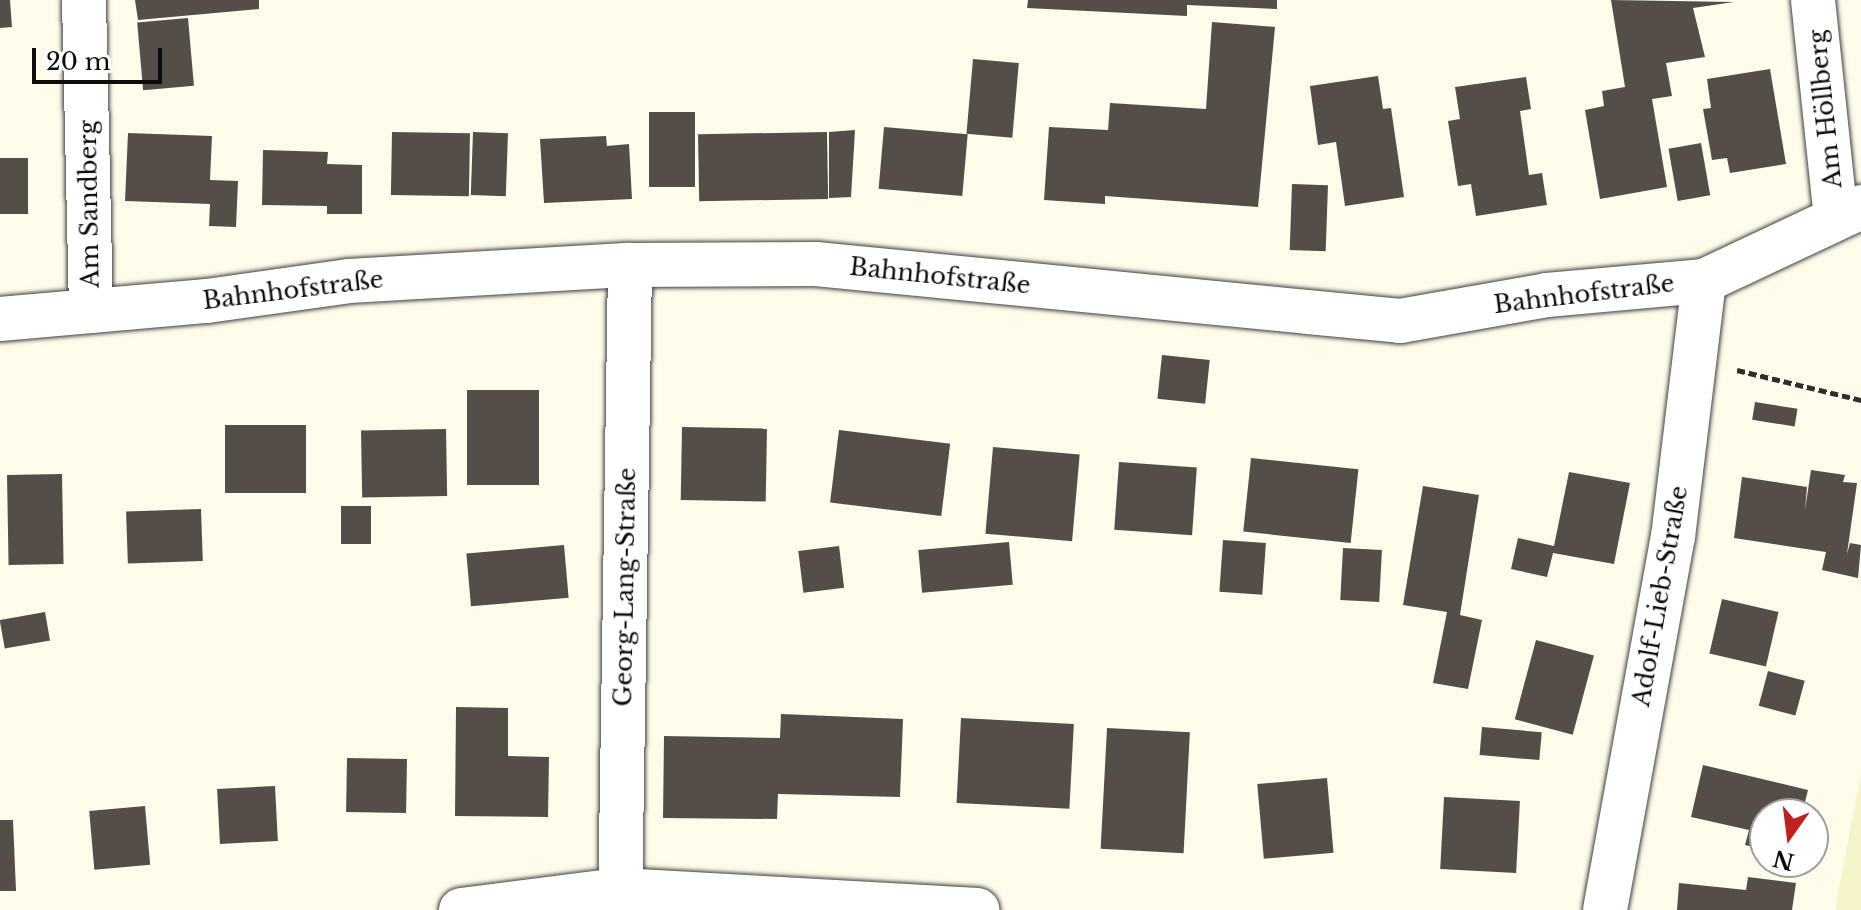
<!DOCTYPE html>
<html>
<head>
<meta charset="utf-8">
<style>
	body { margin:0 }
	#map { position:relative; width:1861px; height:910px; overflow:hidden; background:#fffceb; font-family:"Libre Baskerville",serif }
	div>[style] { position:absolute }
	.farmland>* { inset:0; background:#f6f4cb }
	.building>* { inset:0; background:#554e48; transform-origin:0 0 }
	.path>* { height:5px; margin-top:-2.5px; transform-origin:0; background:repeating-linear-gradient(90deg,#2e2e2e 0 8px,transparent 0 12px) }
	.roads { filter:drop-shadow(0 0 2px #3f3f3f) drop-shadow(0 0 2px #3f3f3f) }
	.minor>* { height:44px; margin:-22px; padding:0 22px; transform-origin:22px; border-radius:22px; background:#fff }
	span { translate:-50% -50%; white-space:nowrap; text-align:center; line-height:1.15; -webkit-text-stroke:8px #fff; paint-order:stroke }
	.street-label { font-size:24px; color:#0c0c0c }
	.north { position:absolute; left:1749px; top:798px; width:80px; height:80px; box-sizing:border-box; background:#fff; border:2px solid #9e9e9e; border-radius:50%; rotate:194deg; font-size:22px; font-weight:700; line-height:32px; text-align:center; color:#0c0c0c }
	.north::after { content:''; display:block; margin:auto; width:28px; height:36px; background:#c12021; clip-path:polygon(50% 0,100% 100%,50% 72%,0 100%) }
	.scale { position:absolute; left:32px; top:48px; width:130px; height:36px; box-sizing:border-box; border:4px solid #0c0c0c; border-top:0; padding-left:10px; font-size:24px; line-height:28px; white-space:nowrap; color:#0c0c0c; -webkit-text-stroke:6px #fff; paint-order:stroke }
</style>
</head>
<body>
<div id="map">
	<div class="farmland">
		<div style="clip-path:polygon(1861px 773px,1861px 910px,1836px 910px,1836px 904px)"></div>
	</div>
	<div class="building">
		<div style="clip-path:polygon(0 0,10px 0,12px 27px,0 28px)"></div>
		<div style="clip-path:polygon(135px 0,259px 0,259px 9px,138px 20px)"></div>
		<div style="clip-path:polygon(1028px 0,1277px 0,1277px 9px,1187px 5px,1187px 16px,1027px 8px)"></div>
		<div style="clip-path:polygon(1611px 0,1734px 2px,1693px 8px,1705px 57px,1666px 63px,1672px 96px,1652px 99px,1667px 187px,1600px 199px,1585px 110px,1604px 106px,1602px 91px,1625px 87px)"></div>
		<div style="left:188px;top:18px;width:68px;height:51px;rotate:85deg"></div>
		<div style="clip-path:polygon(1212px 22px,1275px 27px,1258px 207px,1105px 196px,1105px 204px,1044px 200px,1049px 127px,1108px 130px,1110px 103px,1206px 109px)"></div>
		<div style="left:973px;top:59px;width:46px;height:75px;rotate:5deg"></div>
		<div style="clip-path:polygon(1770px 69px,1786px 164px,1730px 173px,1727px 158px,1712px 160px,1703px 109px,1711px 108px,1707px 79px)"></div>
		<div style="clip-path:polygon(1378px 76px,1383px 109px,1391px 108px,1404px 197px,1345px 206px,1336px 142px,1318px 145px,1310px 86px)"></div>
		<div style="clip-path:polygon(1526px 77px,1531px 109px,1520px 111px,1529px 175px,1542px 173px,1547px 205px,1476px 216px,1471px 184px,1458px 186px,1448px 121px,1460px 119px,1455px 87px)"></div>
		<div style="left:649px;top:112px;width:46px;height:75px"></div>
		<div style="left:884px;top:127px;width:84px;height:62px;rotate:5deg"></div>
		<div style="clip-path:polygon(855px 130px,851px 197px,829px 198px,829px 132px)"></div>
		<div style="left:392px;top:132px;width:78px;height:63px;rotate:1deg"></div>
		<div style="left:473px;top:132px;width:35px;height:63px;rotate:2deg"></div>
		<div style="left:827px;top:132px;width:67px;height:129px;rotate:89deg"></div>
		<div style="clip-path:polygon(128px 133px,212px 136px,210px 180px,238px 181px,236px 227px,209px 226px,210px 204px,125px 201px)"></div>
		<div style="clip-path:polygon(606px 136px,607px 146px,629px 144px,632px 199px,544px 203px,540px 139px)"></div>
		<div style="left:1701px;top:143px;width:53px;height:33px;rotate:80deg"></div>
		<div style="clip-path:polygon(263px 150px,328px 152px,327px 164px,362px 165px,362px 214px,327px 214px,327px 206px,262px 205px)"></div>
		<div style="left:0;top:158px;width:28px;height:56px"></div>
		<div style="left:1292px;top:184px;width:36px;height:66px;rotate:2deg"></div>
		<div style="left:1162px;top:355px;width:48px;height:44px;rotate:6deg"></div>
		<div style="left:539px;top:390px;width:95px;height:72px;rotate:90deg"></div>
		<div style="left:1755px;top:402px;width:43px;height:18px;rotate:9deg"></div>
		<div style="left:225px;top:425px;width:81px;height:68px"></div>
		<div style="left:682px;top:427px;width:85px;height:73px;rotate:1deg"></div>
		<div style="left:446px;top:429px;width:67px;height:85px;rotate:89deg"></div>
		<div style="left:839px;top:430px;width:112px;height:73px;rotate:7deg"></div>
		<div style="left:993px;top:447px;width:87px;height:87px;rotate:5deg"></div>
		<div style="left:1251px;top:458px;width:108px;height:74px;rotate:6deg"></div>
		<div style="left:1119px;top:462px;width:78px;height:68px;rotate:4deg"></div>
		<div style="clip-path:polygon(1811px 470px,1845px 475px,1843px 482px,1857px 483px,1847px 554px,1850px 543px,1861px 545px,1858px 578px,1822px 570px,1826px 552px,1734px 538px,1742px 477px,1807px 487px,1805px 510px)"></div>
		<div style="clip-path:polygon(1569px 472px,1630px 483px,1614px 564px,1553px 553px,1547px 577px,1511px 569px,1518px 538px,1554px 546px)"></div>
		<div style="left:62px;top:474px;width:90px;height:55px;rotate:89deg"></div>
		<div style="clip-path:polygon(1423px 486px,1479px 495px,1460px 615px,1482px 620px,1468px 689px,1433px 683px,1447px 612px,1403px 605px)"></div>
		<div style="left:341px;top:506px;width:30px;height:38px"></div>
		<div style="left:201px;top:509px;width:52px;height:75px;rotate:88deg"></div>
		<div style="left:1223px;top:540px;width:43px;height:52px;rotate:4deg"></div>
		<div style="left:1009px;top:542px;width:43px;height:91px;rotate:85deg"></div>
		<div style="left:564px;top:545px;width:53px;height:98px;rotate:85deg"></div>
		<div style="left:839px;top:546px;width:42px;height:41px;rotate:83deg"></div>
		<div style="left:1343px;top:548px;width:39px;height:52px;rotate:3deg"></div>
		<div style="left:1722px;top:599px;width:58px;height:56px;rotate:13deg"></div>
		<div style="left:45px;top:612px;width:29px;height:46px;rotate:80deg"></div>
		<div style="left:1536px;top:640px;width:60px;height:82px;rotate:15deg"></div>
		<div style="left:1768px;top:671px;width:38px;height:36px;rotate:15deg"></div>
		<div style="clip-path:polygon(456px 707px,508px 708px,508px 756px,549px 757px,548px 817px,455px 816px)"></div>
		<div style="clip-path:polygon(781px 714px,903px 719px,900px 797px,778px 794px,777px 819px,663px 818px,664px 736px,780px 738px)"></div>
		<div style="left:961px;top:718px;width:113px;height:85px;rotate:3deg"></div>
		<div style="left:1482px;top:727px;width:60px;height:28px;rotate:5deg"></div>
		<div style="left:1107px;top:728px;width:83px;height:121px;rotate:3deg"></div>
		<div style="left:347px;top:758px;width:60px;height:54px;rotate:1deg"></div>
		<div style="clip-path:polygon(1703px 765px,1808px 790px,1802px 814px,1765px 814px,1765px 850px,1745px 845px,1749px 830px,1691px 817px)"></div>
		<div style="left:1327px;top:778px;width:75px;height:70px;rotate:85deg"></div>
		<div style="left:275px;top:786px;width:55px;height:58px;rotate:87deg"></div>
		<div style="left:1444px;top:797px;width:76px;height:72px;rotate:3deg"></div>
		<div style="left:145px;top:806px;width:59px;height:56px;rotate:85deg"></div>
		<div style="clip-path:polygon(0 820px,13px 820px,16px 891px,0 891px)"></div>
		<div style="clip-path:polygon(1748px 877px,1796px 883px,1792px 910px,1677px 910px,1679px 883px,1746px 890px)"></div>
	</div>
	<div class="path">
		<div style="left:1737px;top:370px;width:128px;rotate:13.6deg"></div>
	</div>
	<div class="roads">
		<div class="minor">
			<div style="left:84px;top:0;width:311px;rotate:88.7deg"></div>
			<div style="left:1813px;top:0;width:219px;rotate:84deg"></div>
			<div style="left:0;top:319px;width:208px;rotate:-5deg"></div>
			<div style="left:207px;top:301px;width:143px;rotate:-8deg"></div>
			<div style="left:349px;top:281px;width:281px;rotate:-3.3deg"></div>
			<div style="left:630px;top:265px;width:186px;rotate:-0.3deg"></div>
			<div style="left:816px;top:264px;width:587px;rotate:5.57deg"></div>
			<div style="left:1400px;top:321px;width:149px;rotate:-10deg"></div>
			<div style="left:1547px;top:295px;width:158px;rotate:-5.1deg"></div>
			<div style="left:1704px;top:281px;width:174px;rotate:-25.2deg"></div>
			<div style="left:461px;top:910px;width:160px;rotate:-7.2deg"></div>
			<div style="left:620px;top:890px;width:358px;rotate:3.2deg"></div>
			<div style="left:620px;top:910px;width:645px;rotate:-89.11deg"></div>
			<div style="left:1605px;top:910px;width:379px;rotate:-79.7deg"></div>
			<div style="left:1673px;top:537px;width:258px;rotate:-83.1deg"></div>
		</div>
	</div>
	<div class="street-label">
		<span style="left:1825px;top:109px;rotate:-96deg">Am Höllberg</span>
		<span style="left:89px;top:204px;rotate:-91deg">Am Sandberg</span>
		<span style="left:940px;top:276px;rotate:6deg">Bahnhofstraße</span>
		<span style="left:293px;top:290px;rotate:-7deg">Bahnhofstraße</span>
		<span style="left:1584px;top:294px;rotate:-7deg">Bahnhofstraße</span>
		<span style="left:625px;top:587px;rotate:-89deg">Georg-Lang-Straße</span>
		<span style="left:1660px;top:596px;rotate:-80deg">Adolf-Lieb-Straße</span>
	</div>
	<div class="north">N</div>
	<div class="scale">20 m</div>
</div>
</body>
</html>
